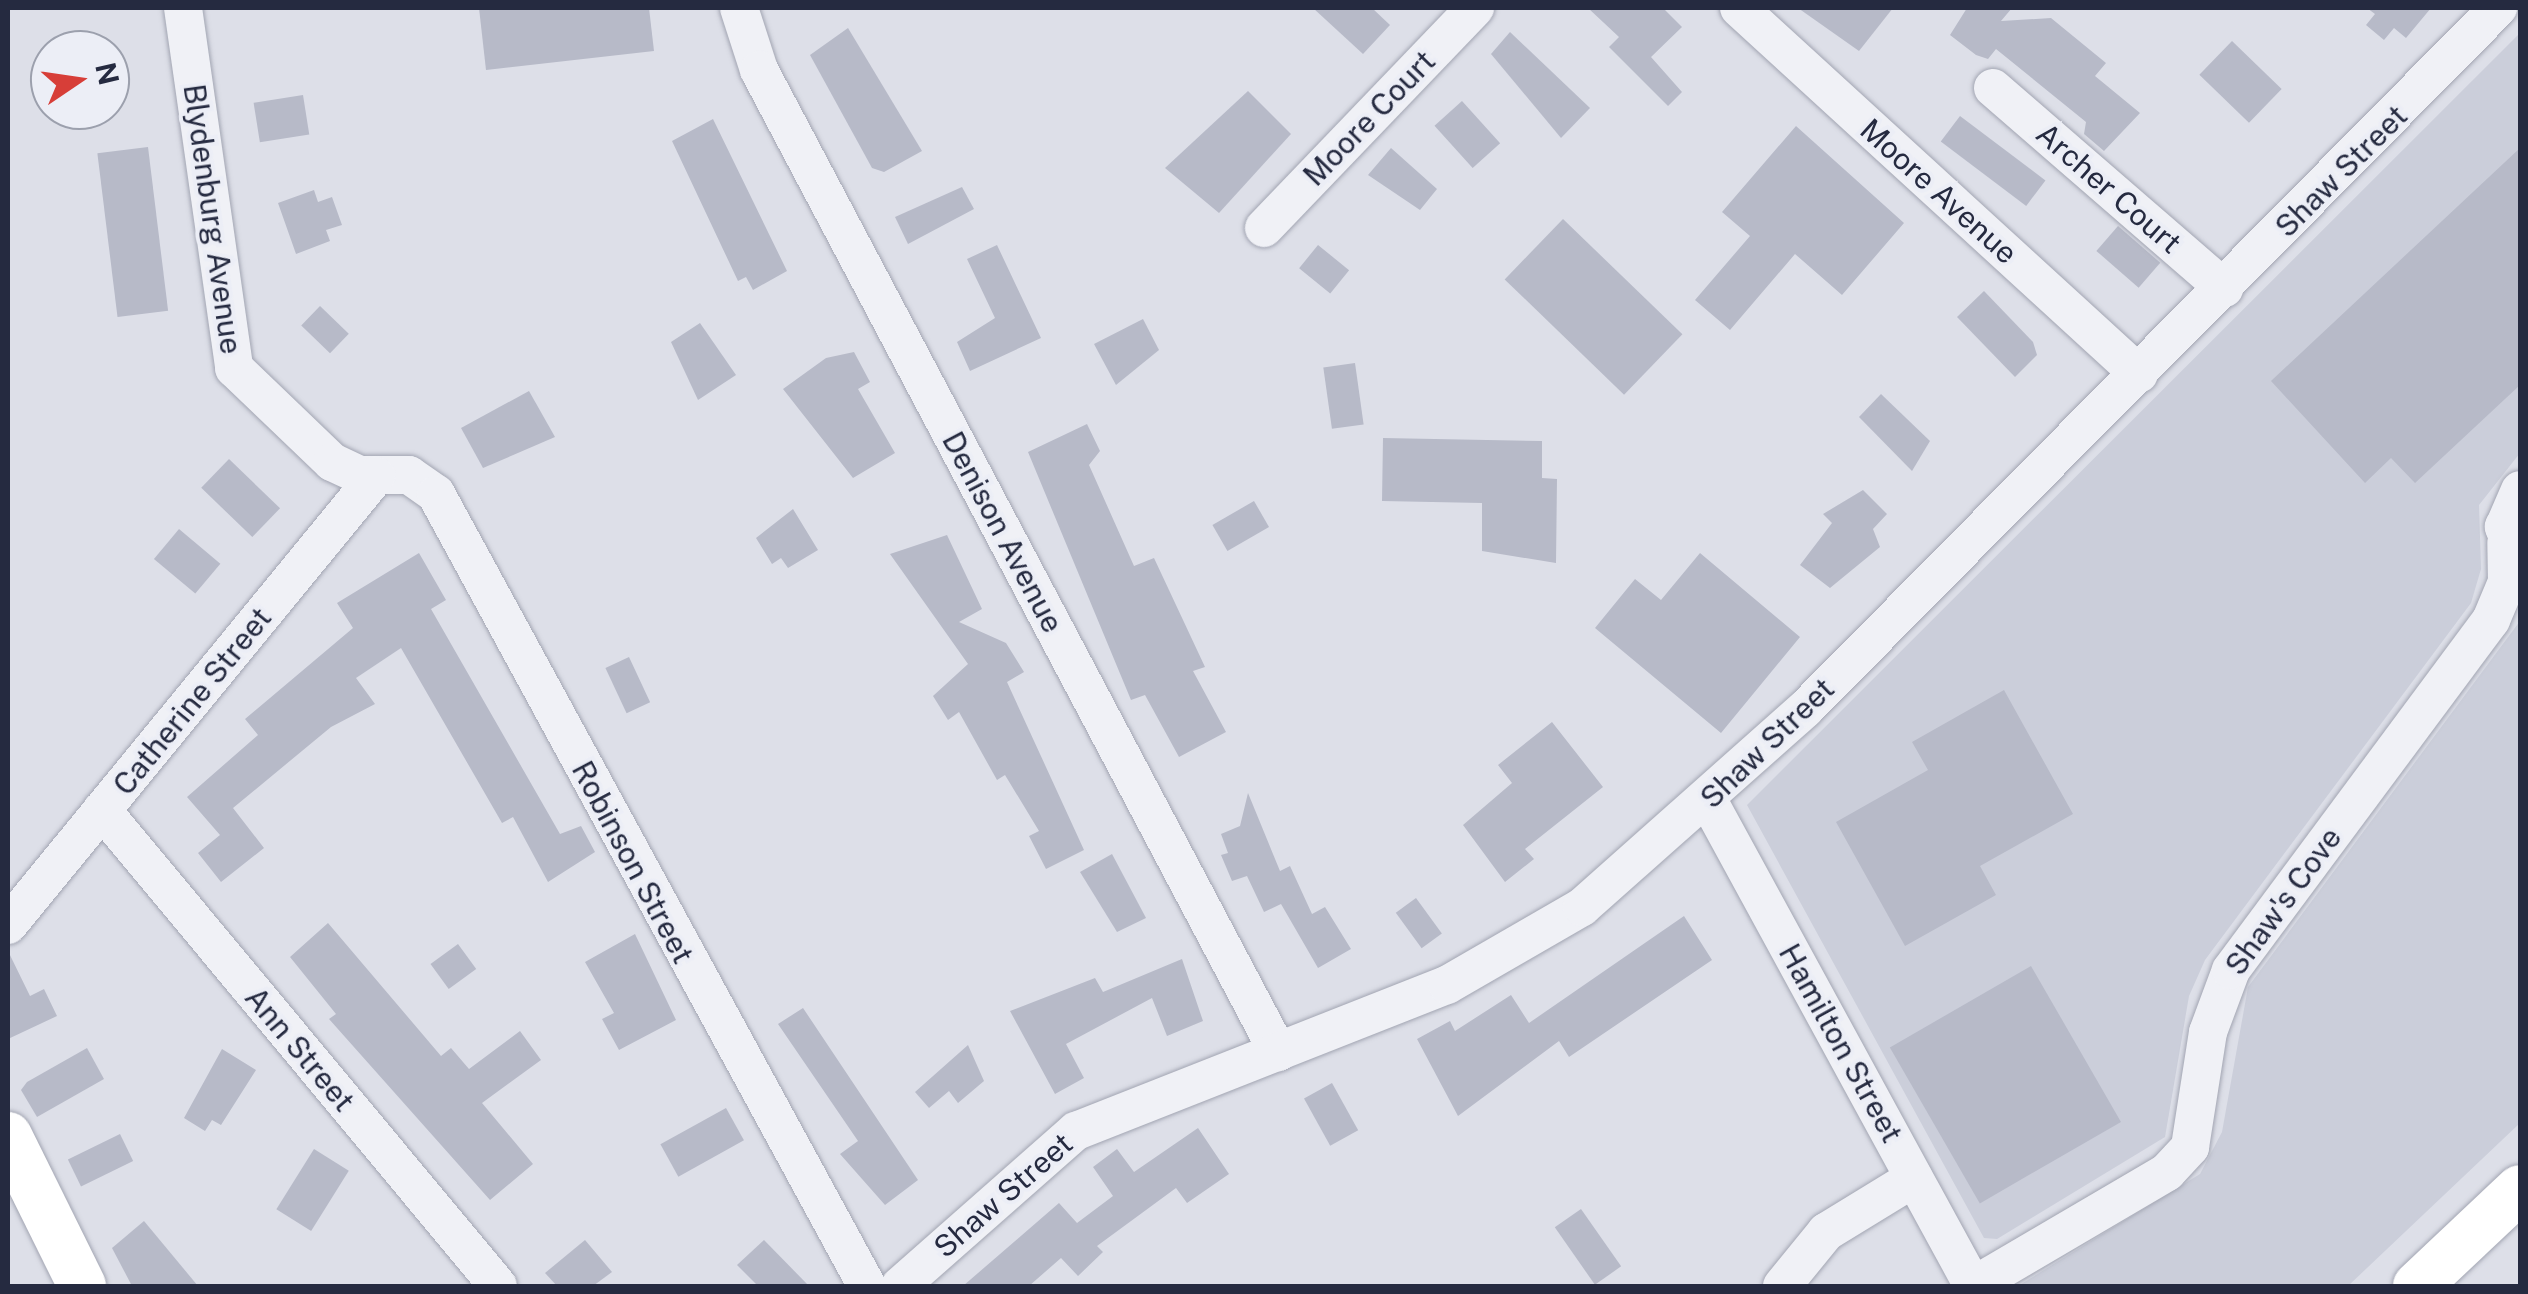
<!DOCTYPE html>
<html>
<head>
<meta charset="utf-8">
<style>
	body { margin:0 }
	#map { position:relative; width:2528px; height:1294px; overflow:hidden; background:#dddfe8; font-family:"Public Sans",sans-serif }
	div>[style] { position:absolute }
	.built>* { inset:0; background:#cbceda }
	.building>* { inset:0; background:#b7bac8; transform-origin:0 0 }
	.roads { filter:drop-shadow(0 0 2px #a2a5b2) drop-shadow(0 0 2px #a2a5b2) }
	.minor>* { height:38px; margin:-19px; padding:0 19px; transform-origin:19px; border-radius:19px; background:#f0f1f6 }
	.major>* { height:48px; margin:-24px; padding:0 24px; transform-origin:24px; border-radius:24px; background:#fff }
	span { translate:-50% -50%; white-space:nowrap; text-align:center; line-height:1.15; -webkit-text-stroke:8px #eceef6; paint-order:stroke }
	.street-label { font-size:30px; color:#252a40 }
	.frame { position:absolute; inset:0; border:10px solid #252a40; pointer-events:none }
	.north { position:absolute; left:30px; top:30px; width:100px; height:100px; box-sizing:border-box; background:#eceef6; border:2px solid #9ca0ad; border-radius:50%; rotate:77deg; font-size:28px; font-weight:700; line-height:40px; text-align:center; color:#252a40 }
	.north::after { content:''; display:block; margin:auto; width:35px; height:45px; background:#d73e38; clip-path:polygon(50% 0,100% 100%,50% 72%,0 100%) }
</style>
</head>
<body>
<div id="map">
	<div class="built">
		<div style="clip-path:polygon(2520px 33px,2520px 453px,2479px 505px,2481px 569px,2471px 603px,2205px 960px,2189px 996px,2165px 1137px,1997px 1239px,1984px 1238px,1747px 805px)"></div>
		<div style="clip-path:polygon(2520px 621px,2520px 1123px,2348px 1286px,2018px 1286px,2200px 1174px,2222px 1132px,2248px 987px)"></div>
	</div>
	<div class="building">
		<div style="clip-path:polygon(479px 8px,649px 8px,654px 51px,486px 70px)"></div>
		<div style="clip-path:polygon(1313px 8px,1372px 8px,1390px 25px,1363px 54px)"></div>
		<div style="clip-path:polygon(1588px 8px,1663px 8px,1682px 27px,1651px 57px,1682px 92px,1668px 106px,1609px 47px,1619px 37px)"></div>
		<div style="clip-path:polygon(1798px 8px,1893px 8px,1859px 51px)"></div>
		<div style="clip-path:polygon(1967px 8px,2012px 8px,2001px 21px,2051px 18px,2106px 63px,2095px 76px,2140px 113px,2104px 151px,2084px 134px,2086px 122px,1996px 49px,1988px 59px,1976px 55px,1950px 35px)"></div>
		<div style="clip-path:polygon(2367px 8px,2431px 8px,2406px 38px,2394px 28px,2384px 40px,2366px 25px,2375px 14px)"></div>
		<div style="clip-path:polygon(848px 28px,922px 151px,884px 172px,872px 168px,810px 55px)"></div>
		<div style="clip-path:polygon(1510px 32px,1590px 108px,1561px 138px,1491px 54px)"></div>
		<div style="left:2232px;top:41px;width:69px;height:47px;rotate:44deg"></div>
		<div style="clip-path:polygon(1248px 91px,1291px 134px,1219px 213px,1165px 168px)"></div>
		<div style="left:303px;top:95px;width:40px;height:50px;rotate:81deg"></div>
		<div style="left:1462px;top:101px;width:57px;height:37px;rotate:48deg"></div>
		<div style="left:1960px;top:116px;width:107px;height:32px;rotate:37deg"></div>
		<div style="clip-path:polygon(713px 119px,787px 271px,753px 290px,746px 277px,738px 281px,672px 141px)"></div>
		<div style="clip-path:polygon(1796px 126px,1904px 223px,1842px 295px,1795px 254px,1730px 330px,1695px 300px,1750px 236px,1722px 212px)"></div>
		<div style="left:148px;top:147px;width:165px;height:51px;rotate:83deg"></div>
		<div style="clip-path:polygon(1391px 148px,1437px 189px,1420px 210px,1368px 175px)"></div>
		<div style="clip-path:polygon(2520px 148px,2520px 385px,2415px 483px,2391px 458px,2365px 483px,2271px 381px)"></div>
		<div style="clip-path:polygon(962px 187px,974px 209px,908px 244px,895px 217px)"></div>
		<div style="clip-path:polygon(314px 190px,318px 202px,332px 197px,342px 225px,326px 230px,330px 241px,296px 254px,278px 203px)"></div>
		<div style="left:1563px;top:219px;width:166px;height:84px;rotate:44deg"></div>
		<div style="left:2118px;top:226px;width:56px;height:33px;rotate:41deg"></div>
		<div style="clip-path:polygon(997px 245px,1041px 338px,970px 371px,957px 342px,995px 318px,967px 259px)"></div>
		<div style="left:1318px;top:245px;width:40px;height:30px;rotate:39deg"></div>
		<div style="clip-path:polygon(1984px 291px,2033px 342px,2037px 355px,2015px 377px,1957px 317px)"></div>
		<div style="left:320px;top:306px;width:40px;height:27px;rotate:44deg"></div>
		<div style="clip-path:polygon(1143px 319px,1159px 350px,1116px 385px,1094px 344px)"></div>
		<div style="clip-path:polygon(700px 323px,736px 375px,698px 400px,671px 342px)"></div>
		<div style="clip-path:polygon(854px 352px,870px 382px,858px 389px,895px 453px,853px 478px,783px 389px,826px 358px)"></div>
		<div style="left:1355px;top:363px;width:62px;height:32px;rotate:82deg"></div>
		<div style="clip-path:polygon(529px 391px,555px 437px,483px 468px,461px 428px)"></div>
		<div style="clip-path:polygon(1881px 394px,1930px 441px,1912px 471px,1859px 417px)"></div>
		<div style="clip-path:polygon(1087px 424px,1100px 451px,1089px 465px,1134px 566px,1154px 558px,1205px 667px,1193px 671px,1226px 732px,1179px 757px,1145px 695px,1131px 700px,1028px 452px)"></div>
		<div style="clip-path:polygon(1383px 438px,1542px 441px,1542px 478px,1557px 479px,1556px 563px,1482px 551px,1482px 503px,1382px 501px)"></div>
		<div style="left:229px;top:459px;width:71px;height:40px;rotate:44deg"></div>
		<div style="clip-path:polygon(1863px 490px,1887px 514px,1873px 529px,1880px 547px,1830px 588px,1800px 565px,1832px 523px,1823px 514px)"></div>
		<div style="left:1254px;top:501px;width:30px;height:48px;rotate:60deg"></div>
		<div style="clip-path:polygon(793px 509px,818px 550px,788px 568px,781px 558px,772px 564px,756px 538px)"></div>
		<div style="left:179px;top:529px;width:54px;height:39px;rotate:40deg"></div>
		<div style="clip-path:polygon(947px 535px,982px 609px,959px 622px,1006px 643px,1024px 672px,1007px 682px,1084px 850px,1046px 869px,1029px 836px,1039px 831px,1005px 775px,997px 780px,959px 712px,948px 720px,933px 696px,968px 664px,890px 554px)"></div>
		<div style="clip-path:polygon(419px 553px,446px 600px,431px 609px,560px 834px,581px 826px,595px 852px,548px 882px,513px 817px,502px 823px,401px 648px,356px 678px,375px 704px,331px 727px,233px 808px,264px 848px,221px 882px,198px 853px,220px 835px,187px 797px,258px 735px,245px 719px,353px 628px,337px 603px)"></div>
		<div style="clip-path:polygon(1700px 553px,1800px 637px,1721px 733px,1595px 628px,1635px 579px,1661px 600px)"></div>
		<div style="left:629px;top:657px;width:50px;height:26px;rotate:65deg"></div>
		<div style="clip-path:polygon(2004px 690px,2073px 814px,1980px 866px,1996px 895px,1905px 946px,1836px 822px,1928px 770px,1912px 742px)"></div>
		<div style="clip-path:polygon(1552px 722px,1603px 787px,1525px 849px,1534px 859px,1505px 882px,1463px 825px,1512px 783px,1498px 765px)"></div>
		<div style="clip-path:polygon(1248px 793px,1280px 871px,1290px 866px,1312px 914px,1325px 907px,1351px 949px,1318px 968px,1281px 904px,1264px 912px,1247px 876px,1232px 881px,1221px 855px,1228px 853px,1221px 834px,1240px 826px)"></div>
		<div style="clip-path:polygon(1112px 854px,1146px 918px,1117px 932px,1080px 872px)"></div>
		<div style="left:1416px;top:898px;width:44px;height:25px;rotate:54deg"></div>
		<div style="clip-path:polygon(1684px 916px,1712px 960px,1569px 1057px,1559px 1041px,1458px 1116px,1417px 1039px,1450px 1021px,1455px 1031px,1511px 995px,1529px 1023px)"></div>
		<div style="clip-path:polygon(328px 923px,441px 1056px,451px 1048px,469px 1069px,520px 1031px,541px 1060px,482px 1103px,533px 1164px,490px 1200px,329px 1019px,336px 1014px,290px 957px)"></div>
		<div style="clip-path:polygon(635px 934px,676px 1020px,619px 1050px,602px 1019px,614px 1013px,585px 962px)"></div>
		<div style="left:458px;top:944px;width:31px;height:34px;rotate:54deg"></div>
		<div style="clip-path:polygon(8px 951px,30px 996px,44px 989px,57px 1016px,8px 1039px)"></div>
		<div style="clip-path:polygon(1182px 959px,1203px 1021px,1167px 1036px,1152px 998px,1066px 1044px,1084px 1078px,1055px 1094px,1010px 1011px,1095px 978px,1103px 992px)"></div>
		<div style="left:2031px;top:966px;width:180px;height:163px;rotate:60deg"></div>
		<div style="clip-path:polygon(803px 1008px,918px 1180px,885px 1205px,840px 1154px,858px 1141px,778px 1024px)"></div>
		<div style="clip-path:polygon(968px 1045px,984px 1081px,958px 1103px,949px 1091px,929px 1108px,915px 1092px)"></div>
		<div style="clip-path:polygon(87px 1048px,104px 1079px,37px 1117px,21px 1090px,27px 1082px)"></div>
		<div style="clip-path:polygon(222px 1049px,256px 1070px,221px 1125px,212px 1120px,205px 1131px,184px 1118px)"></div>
		<div style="left:1332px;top:1083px;width:54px;height:32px;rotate:61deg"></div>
		<div style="left:726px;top:1108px;width:37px;height:75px;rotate:61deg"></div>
		<div style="clip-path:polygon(1198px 1128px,1229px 1174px,1187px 1203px,1176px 1188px,1097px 1246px,1103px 1252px,1078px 1276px,1061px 1258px,1029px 1286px,963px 1286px,1059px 1203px,1077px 1223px,1113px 1196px,1093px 1167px,1117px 1149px,1134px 1172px)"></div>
		<div style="left:120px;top:1134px;width:30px;height:58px;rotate:64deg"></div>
		<div style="left:314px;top:1149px;width:41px;height:71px;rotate:32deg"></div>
		<div style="left:1581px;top:1209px;width:70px;height:32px;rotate:55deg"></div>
		<div style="clip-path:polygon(144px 1221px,198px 1286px,132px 1286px,112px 1248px)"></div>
		<div style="clip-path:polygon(585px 1240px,612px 1272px,593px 1286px,557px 1286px,545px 1273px)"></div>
		<div style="clip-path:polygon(764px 1240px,809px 1286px,758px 1286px,737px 1265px)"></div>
	</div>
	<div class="roads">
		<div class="minor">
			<div style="left:183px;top:8px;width:364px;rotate:81.9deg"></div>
			<div style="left:234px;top:368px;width:136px;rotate:43.8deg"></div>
			<div style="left:332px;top:462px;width:31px;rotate:25deg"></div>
			<div style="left:360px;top:475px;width:49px"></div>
			<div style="left:409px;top:475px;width:33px;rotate:35deg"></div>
			<div style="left:436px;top:494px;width:902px;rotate:61.45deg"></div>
			<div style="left:739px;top:8px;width:65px;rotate:72.1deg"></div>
			<div style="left:759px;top:70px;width:1111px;rotate:62.14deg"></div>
			<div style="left:1739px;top:8px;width:542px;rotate:42.46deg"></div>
			<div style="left:1993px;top:88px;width:306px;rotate:40.9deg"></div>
			<div style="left:1264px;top:228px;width:305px;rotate:-46.2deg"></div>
			<div style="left:2518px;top:564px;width:40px;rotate:-111deg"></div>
			<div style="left:2504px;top:527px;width:40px;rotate:-66.6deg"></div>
			<div style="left:1708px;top:800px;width:554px;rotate:61.4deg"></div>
			<div style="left:102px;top:810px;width:619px;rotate:50.24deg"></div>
			<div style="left:8px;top:925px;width:581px;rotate:-50.66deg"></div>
			<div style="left:900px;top:1286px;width:235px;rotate:-41.4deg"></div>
			<div style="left:1076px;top:1131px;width:399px;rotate:-21.5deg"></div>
			<div style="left:1447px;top:985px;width:156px;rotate:-30deg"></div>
			<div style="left:1582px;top:907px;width:298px;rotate:-41.6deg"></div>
			<div style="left:1805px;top:709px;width:986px;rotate:-45.33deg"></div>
			<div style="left:1782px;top:1286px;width:70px;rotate:-50.8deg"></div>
			<div style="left:1826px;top:1232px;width:103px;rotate:-31.5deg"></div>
			<div style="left:1973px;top:1286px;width:225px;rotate:-30.4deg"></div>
			<div style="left:2167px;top:1172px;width:34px;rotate:-47deg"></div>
			<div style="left:2190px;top:1147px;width:116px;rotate:-81.1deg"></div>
			<div style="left:2208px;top:1032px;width:66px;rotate:-69.6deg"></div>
			<div style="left:2231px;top:970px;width:436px;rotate:-53.4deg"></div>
			<div style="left:2491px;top:620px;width:41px;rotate:-67.2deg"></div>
			<div style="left:2507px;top:582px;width:39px;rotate:-91deg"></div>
		</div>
		<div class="major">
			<div style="left:8px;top:1136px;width:167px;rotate:63.7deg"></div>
			<div style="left:2417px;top:1286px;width:141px;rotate:-43.3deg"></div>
		</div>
	</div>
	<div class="street-label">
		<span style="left:1369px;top:118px;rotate:-46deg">Moore Court</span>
		<span style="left:2341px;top:171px;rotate:-45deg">Shaw Street</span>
		<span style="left:2109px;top:188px;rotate:41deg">Archer Court</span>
		<span style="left:1939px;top:191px;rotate:42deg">Moore Avenue</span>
		<span style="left:213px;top:219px;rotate:82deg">Blydenburg Avenue</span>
		<span style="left:1003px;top:532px;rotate:62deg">Denison Avenue</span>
		<span style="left:192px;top:701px;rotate:-51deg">Catherine Street</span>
		<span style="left:1767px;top:743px;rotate:-44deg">Shaw Street</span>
		<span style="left:633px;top:862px;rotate:62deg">Robinson Street</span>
		<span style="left:2283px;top:901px;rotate:-54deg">Shaw's Cove</span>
		<span style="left:1841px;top:1043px;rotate:61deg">Hamilton Street</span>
		<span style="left:300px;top:1049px;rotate:50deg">Ann Street</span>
		<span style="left:1003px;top:1195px;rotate:-41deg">Shaw Street</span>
	</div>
	<div class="frame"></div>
	<div class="north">N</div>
</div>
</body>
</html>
